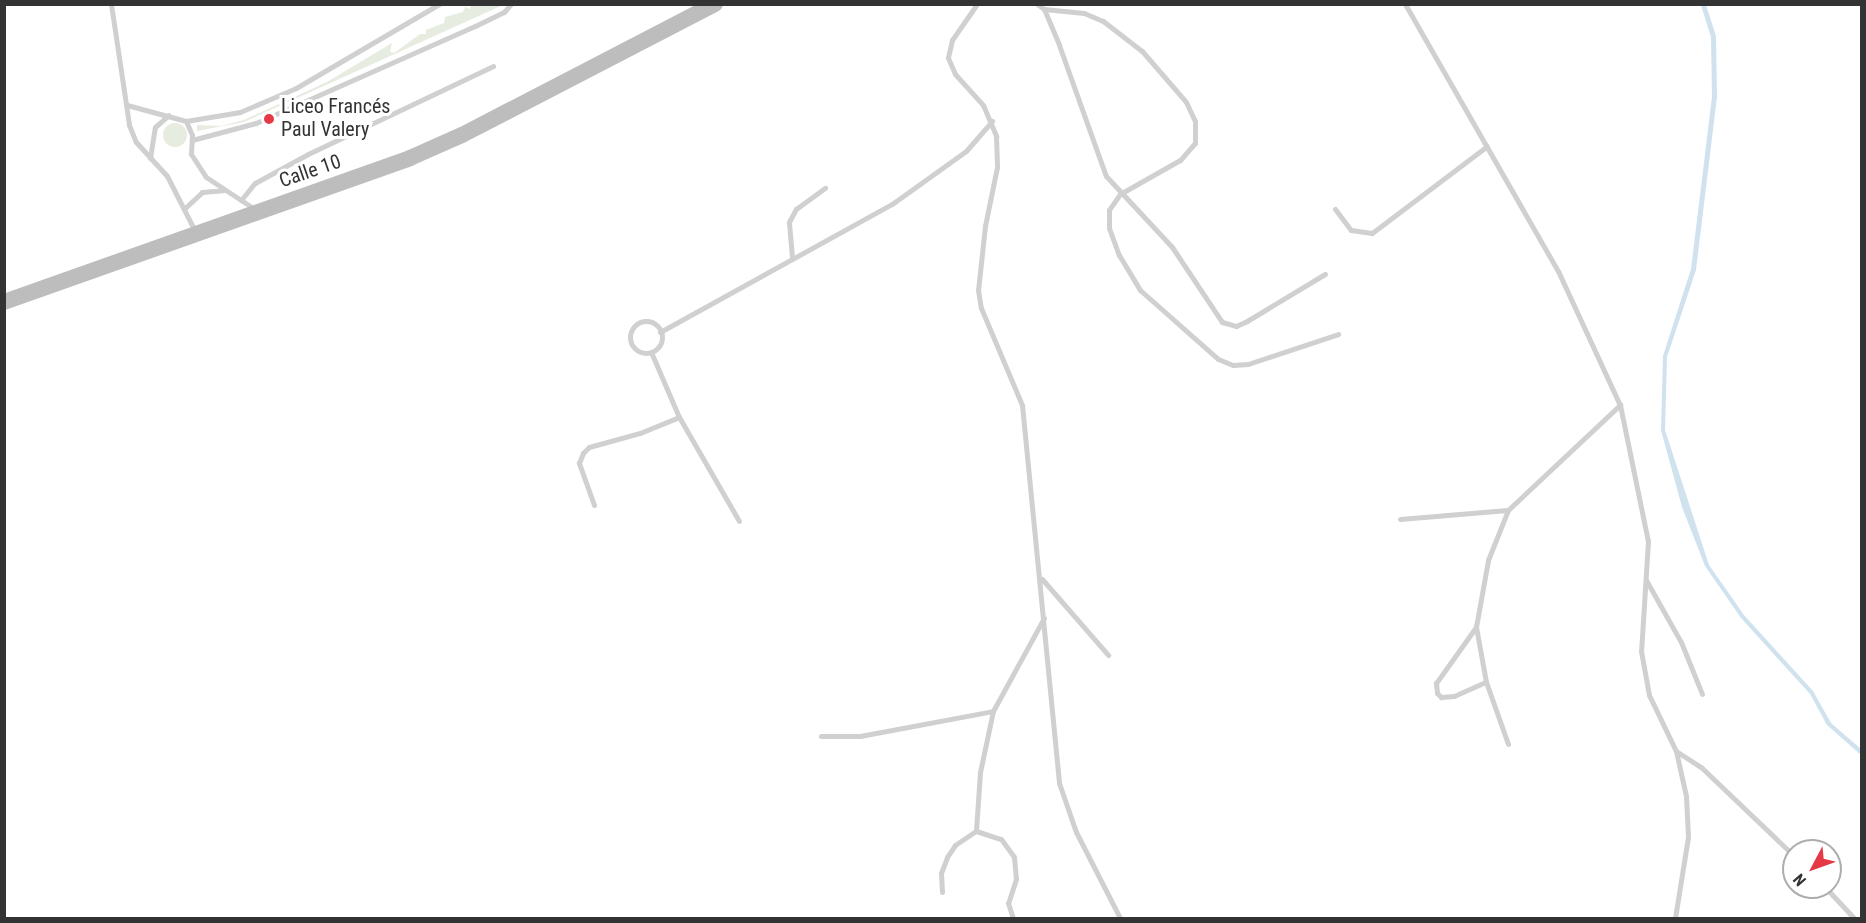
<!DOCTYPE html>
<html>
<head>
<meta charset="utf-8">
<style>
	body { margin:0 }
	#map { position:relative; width:1866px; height:923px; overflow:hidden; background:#fff; font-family:"Roboto Condensed",sans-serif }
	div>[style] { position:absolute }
	.green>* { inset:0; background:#e6ecdf }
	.round { border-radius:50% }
	.water>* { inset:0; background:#cfe2ee }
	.lane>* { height:5px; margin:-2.5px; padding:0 2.5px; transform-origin:2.5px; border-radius:2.5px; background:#d0d0d0 }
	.lane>.ring { margin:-2.5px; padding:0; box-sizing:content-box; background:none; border:5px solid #d0d0d0; border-radius:50% }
	.secondary>* { height:16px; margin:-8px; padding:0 8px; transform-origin:8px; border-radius:8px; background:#bdbdbd }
	.dots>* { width:16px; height:16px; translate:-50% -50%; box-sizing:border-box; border:3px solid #fff; border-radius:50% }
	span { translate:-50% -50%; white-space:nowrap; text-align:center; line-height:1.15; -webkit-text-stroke:6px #fff; paint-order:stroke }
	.poi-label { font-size:20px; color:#333 }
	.left { translate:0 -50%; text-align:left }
	.street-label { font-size:20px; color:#333 }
	.frame { position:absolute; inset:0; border:6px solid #333; pointer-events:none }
	.north { position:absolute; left:1782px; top:839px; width:60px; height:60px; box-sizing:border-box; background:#fff; border:2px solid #adadad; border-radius:50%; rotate:229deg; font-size:16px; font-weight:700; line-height:24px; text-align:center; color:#333 }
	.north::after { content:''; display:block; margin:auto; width:21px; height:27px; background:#e63946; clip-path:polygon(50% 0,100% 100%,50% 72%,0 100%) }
</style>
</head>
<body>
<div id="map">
	<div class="green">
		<div style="clip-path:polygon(471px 5px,503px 5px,244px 122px,197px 131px,197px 125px,221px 126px,244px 120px,327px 82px,392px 43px,390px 52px,394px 53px,420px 34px,426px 34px,426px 30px,444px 23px,445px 17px,463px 12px,465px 7px,470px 9px)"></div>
		<div class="round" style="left:163px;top:123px;width:24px;height:24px"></div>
	</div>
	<div class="water">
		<div style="clip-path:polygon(1701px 5px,1706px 5px,1716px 36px,1717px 97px,1696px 270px,1667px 357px,1665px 430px,1709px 565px,1744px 615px,1813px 691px,1831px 723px,1861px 749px,1861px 755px,1827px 725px,1810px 694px,1741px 618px,1705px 566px,1682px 507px,1661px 430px,1663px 356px,1691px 269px,1712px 97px,1711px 37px)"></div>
	</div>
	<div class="lane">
		<div style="left:111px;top:4px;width:122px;rotate:81.5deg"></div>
		<div style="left:129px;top:125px;width:18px;rotate:68deg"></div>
		<div style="left:136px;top:142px;width:46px;rotate:47.6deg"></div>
		<div style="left:167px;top:176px;width:64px;rotate:63deg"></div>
		<div style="left:977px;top:4px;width:44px;rotate:124.8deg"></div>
		<div style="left:952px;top:40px;width:18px;rotate:103deg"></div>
		<div style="left:948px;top:58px;width:17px;rotate:66deg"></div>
		<div style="left:955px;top:74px;width:42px;rotate:47.9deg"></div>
		<div style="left:983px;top:105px;width:34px;rotate:67deg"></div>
		<div style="left:996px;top:136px;width:31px;rotate:88deg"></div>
		<div style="left:997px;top:167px;width:60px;rotate:101.5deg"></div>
		<div style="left:985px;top:226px;width:64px;rotate:96.2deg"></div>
		<div style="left:978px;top:290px;width:18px;rotate:81deg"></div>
		<div style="left:981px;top:308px;width:105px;rotate:67.1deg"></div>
		<div style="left:1022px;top:405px;width:380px;rotate:84.4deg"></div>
		<div style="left:1059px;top:783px;width:52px;rotate:70.9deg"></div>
		<div style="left:1076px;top:832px;width:97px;rotate:62.9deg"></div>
		<div style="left:1037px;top:4px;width:9px;rotate:36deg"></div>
		<div style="left:1044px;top:9px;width:39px;rotate:67deg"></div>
		<div style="left:1059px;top:45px;width:139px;rotate:70.3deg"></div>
		<div style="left:1106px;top:176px;width:97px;rotate:47.1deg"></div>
		<div style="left:1172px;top:247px;width:90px;rotate:56.3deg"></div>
		<div style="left:1222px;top:322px;width:15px;rotate:16deg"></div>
		<div style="left:1236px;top:326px;width:12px;rotate:-24deg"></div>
		<div style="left:1247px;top:321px;width:91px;rotate:-31.1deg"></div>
		<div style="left:1405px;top:4px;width:308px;rotate:60.2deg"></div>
		<div style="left:1558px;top:271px;width:148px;rotate:65.2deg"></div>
		<div style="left:1620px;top:405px;width:139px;rotate:78.4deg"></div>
		<div style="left:1648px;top:541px;width:110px;rotate:93.6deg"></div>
		<div style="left:1641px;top:651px;width:45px;rotate:79.7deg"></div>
		<div style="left:1649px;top:695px;width:62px;rotate:64.3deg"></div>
		<div style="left:1676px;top:751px;width:46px;rotate:77.5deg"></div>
		<div style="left:1686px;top:796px;width:41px;rotate:87.2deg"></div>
		<div style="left:1688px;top:837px;width:82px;rotate:99.1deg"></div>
		<div style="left:1044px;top:9px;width:40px;rotate:5.7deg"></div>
		<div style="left:1084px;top:13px;width:21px;rotate:23deg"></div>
		<div style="left:1103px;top:21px;width:49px;rotate:37.6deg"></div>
		<div style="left:1142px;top:51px;width:67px;rotate:49.2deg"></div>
		<div style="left:1186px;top:102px;width:21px;rotate:65deg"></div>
		<div style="left:1195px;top:121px;width:22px;rotate:90deg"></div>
		<div style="left:1195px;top:143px;width:23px;rotate:131deg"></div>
		<div style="left:1180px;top:160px;width:69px;rotate:150.5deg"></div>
		<div style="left:1120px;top:194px;width:19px;rotate:125deg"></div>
		<div style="left:1109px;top:210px;width:18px;rotate:90deg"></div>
		<div style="left:1109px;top:228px;width:29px;rotate:70deg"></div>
		<div style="left:1119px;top:255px;width:41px;rotate:59deg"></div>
		<div style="left:1140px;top:290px;width:104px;rotate:41.5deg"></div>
		<div style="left:1218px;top:359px;width:16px;rotate:22deg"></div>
		<div style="left:1233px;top:365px;width:15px;rotate:-4deg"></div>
		<div style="left:1248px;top:364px;width:95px;rotate:-18.4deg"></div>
		<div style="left:127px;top:105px;width:61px;rotate:15.2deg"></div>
		<div style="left:186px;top:121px;width:15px;rotate:67deg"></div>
		<div style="left:192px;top:135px;width:19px;rotate:93deg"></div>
		<div style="left:191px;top:154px;width:27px;rotate:57deg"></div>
		<div style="left:206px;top:177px;width:60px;rotate:33.4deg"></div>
		<div style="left:186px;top:121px;width:55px;rotate:-9.5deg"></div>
		<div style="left:240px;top:112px;width:61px;rotate:-23.2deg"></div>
		<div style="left:296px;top:88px;width:166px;rotate:-30.4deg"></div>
		<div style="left:192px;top:140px;width:66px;rotate:-14.9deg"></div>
		<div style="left:256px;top:123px;width:240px;rotate:-23.9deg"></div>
		<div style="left:475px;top:26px;width:32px;rotate:-26deg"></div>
		<div style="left:504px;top:12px;width:11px;rotate:-49deg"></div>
		<div style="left:150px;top:158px;width:31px;rotate:-81deg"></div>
		<div style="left:155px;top:127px;width:18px;rotate:-41deg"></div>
		<div style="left:241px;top:200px;width:22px;rotate:-51deg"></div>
		<div style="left:255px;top:183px;width:60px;rotate:-28.7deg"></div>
		<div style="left:308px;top:154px;width:205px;rotate:-25.4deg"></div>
		<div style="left:185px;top:208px;width:23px;rotate:-43deg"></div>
		<div style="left:202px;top:192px;width:21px;rotate:-5deg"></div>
		<div style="left:1335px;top:209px;width:26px;rotate:53deg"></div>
		<div style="left:1351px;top:230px;width:21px;rotate:8deg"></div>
		<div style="left:1372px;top:233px;width:144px;rotate:-37.1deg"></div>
		<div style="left:792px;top:257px;width:35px;rotate:-95deg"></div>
		<div style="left:789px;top:222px;width:15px;rotate:-62deg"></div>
		<div style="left:796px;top:209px;width:36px;rotate:-36deg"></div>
		<div class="ring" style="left:630px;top:321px;width:27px;height:27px"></div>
		<div style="left:660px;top:332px;width:265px;rotate:-28.9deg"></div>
		<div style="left:892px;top:204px;width:91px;rotate:-35.6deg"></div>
		<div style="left:966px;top:151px;width:40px;rotate:-49deg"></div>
		<div style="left:651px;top:352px;width:71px;rotate:66.7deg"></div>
		<div style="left:679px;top:417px;width:120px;rotate:60deg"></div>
		<div style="left:594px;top:505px;width:45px;rotate:-109.7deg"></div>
		<div style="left:579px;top:463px;width:11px;rotate:-68deg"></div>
		<div style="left:583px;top:453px;width:8px;rotate:-45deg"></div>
		<div style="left:589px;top:447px;width:53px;rotate:-15.4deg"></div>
		<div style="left:640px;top:433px;width:42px;rotate:-22.3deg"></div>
		<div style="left:1400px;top:519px;width:108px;rotate:-4.8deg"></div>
		<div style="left:1042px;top:579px;width:101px;rotate:49deg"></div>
		<div style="left:1646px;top:580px;width:71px;rotate:60.6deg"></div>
		<div style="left:1681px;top:642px;width:56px;rotate:68deg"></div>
		<div style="left:1476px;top:627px;width:69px;rotate:125.5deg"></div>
		<div style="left:1436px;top:683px;width:10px;rotate:84deg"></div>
		<div style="left:1437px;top:693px;width:6px;rotate:45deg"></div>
		<div style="left:1441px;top:697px;width:13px;rotate:-4deg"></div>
		<div style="left:1454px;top:696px;width:35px;rotate:-24deg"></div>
		<div style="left:993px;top:711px;width:62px;rotate:102deg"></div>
		<div style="left:980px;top:772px;width:59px;rotate:93.9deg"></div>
		<div style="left:976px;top:831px;width:26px;rotate:18deg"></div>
		<div style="left:1001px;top:839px;width:22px;rotate:54deg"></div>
		<div style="left:1014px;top:857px;width:22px;rotate:85deg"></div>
		<div style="left:1016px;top:879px;width:25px;rotate:108deg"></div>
		<div style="left:1008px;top:903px;width:16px;rotate:72deg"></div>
		<div style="left:821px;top:736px;width:39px"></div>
		<div style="left:860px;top:736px;width:135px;rotate:-10.6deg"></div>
		<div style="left:993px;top:711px;width:106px;rotate:-61.3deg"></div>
		<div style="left:1508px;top:744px;width:66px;rotate:-109.5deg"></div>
		<div style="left:1486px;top:682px;width:56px;rotate:-100.3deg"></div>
		<div style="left:1476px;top:627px;width:68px;rotate:-79.8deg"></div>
		<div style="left:1488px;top:560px;width:54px;rotate:-68.2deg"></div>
		<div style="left:1508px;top:510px;width:154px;rotate:-43.2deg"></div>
		<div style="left:1676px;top:751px;width:31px;rotate:33deg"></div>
		<div style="left:1702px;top:768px;width:127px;rotate:43.7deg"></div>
		<div style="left:1825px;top:887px;width:42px;rotate:46.9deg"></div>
		<div style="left:942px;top:892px;width:19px;rotate:-93deg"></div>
		<div style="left:941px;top:873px;width:17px;rotate:-69deg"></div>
		<div style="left:947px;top:857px;width:14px;rotate:-56deg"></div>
		<div style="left:955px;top:845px;width:25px;rotate:-34deg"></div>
	</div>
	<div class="secondary">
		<div style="left:4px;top:302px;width:431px;rotate:-19.5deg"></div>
		<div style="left:410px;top:158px;width:57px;rotate:-23.9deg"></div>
		<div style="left:462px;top:135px;width:285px;rotate:-27.4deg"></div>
	</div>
	<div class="dots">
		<div style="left:269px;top:119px;background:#e63946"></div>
	</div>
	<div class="poi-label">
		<span class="left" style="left:281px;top:118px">Liceo Francés<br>Paul Valery</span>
	</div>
	<div class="street-label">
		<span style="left:310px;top:171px;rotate:-19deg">Calle 10</span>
	</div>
	<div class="frame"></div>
	<div class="north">N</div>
</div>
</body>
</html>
